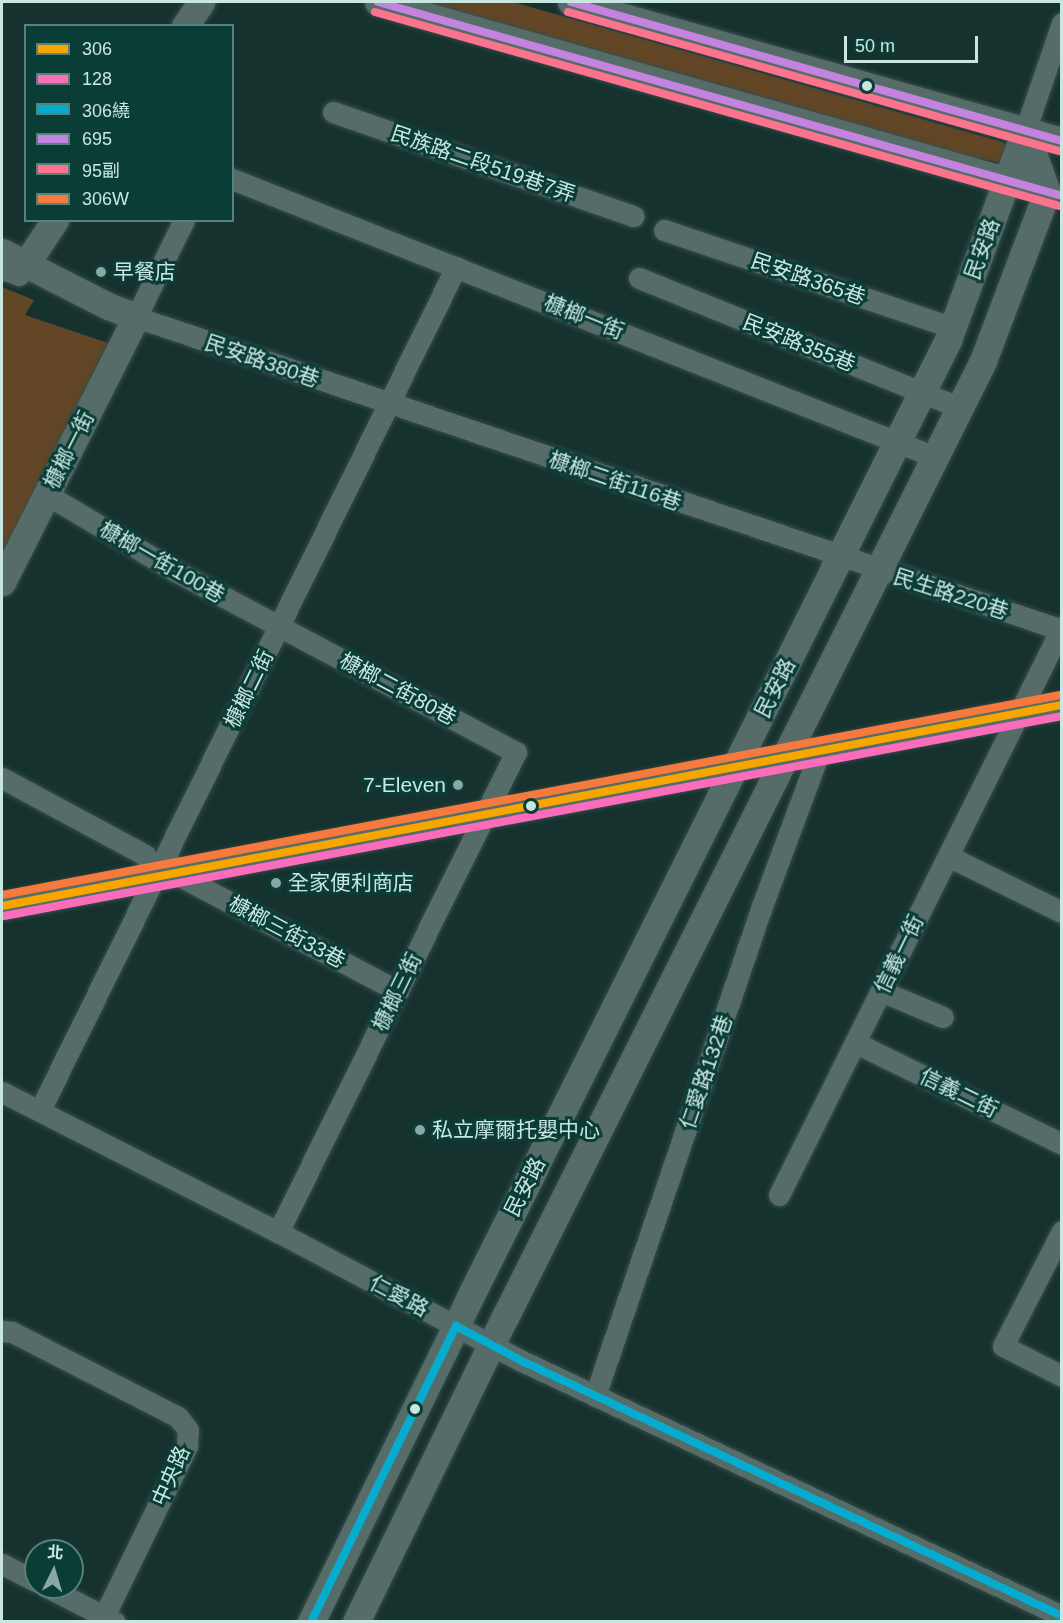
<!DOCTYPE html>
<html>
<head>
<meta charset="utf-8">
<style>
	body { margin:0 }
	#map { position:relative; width:1063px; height:1623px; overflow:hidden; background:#16322f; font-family:Arial,"Noto Sans TC",sans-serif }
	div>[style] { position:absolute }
	.green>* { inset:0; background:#634625 }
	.roads { filter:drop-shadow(0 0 2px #394e4b) drop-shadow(0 0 2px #394e4b) }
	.minor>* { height:21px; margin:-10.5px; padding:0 10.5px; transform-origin:10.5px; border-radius:10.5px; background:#566c69 }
	.tertiary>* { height:27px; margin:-13.5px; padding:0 13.5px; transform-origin:13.5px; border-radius:13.5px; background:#566c69 }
	.bus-1>* { height:8px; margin:-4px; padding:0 4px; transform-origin:4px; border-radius:4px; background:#f7a600 }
	.bus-2>* { height:8px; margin:-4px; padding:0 4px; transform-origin:4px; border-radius:4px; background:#fb6dba }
	.bus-3>* { height:8px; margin:-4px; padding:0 4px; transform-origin:4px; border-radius:4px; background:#06acd0 }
	.bus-4>* { height:8px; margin:-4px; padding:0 4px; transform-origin:4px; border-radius:4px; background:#c483df }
	.bus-5>* { height:8px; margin:-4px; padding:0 4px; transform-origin:4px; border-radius:4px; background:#fc738d }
	.bus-6>* { height:8px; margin:-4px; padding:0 4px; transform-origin:4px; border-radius:4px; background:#f6793e }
	.dots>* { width:16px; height:16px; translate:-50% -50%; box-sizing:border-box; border:3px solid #0b3d37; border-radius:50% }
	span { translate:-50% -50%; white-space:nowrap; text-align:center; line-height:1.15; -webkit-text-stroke:6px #0b3d37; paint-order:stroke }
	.street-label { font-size:21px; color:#c9e7e1 }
	.poi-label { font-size:21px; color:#c9e7e1 }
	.left { translate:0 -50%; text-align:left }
	.right { translate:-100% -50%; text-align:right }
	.frame { position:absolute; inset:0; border:3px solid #c9e7e1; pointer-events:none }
	.legend { position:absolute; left:24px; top:24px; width:210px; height:198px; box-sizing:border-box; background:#0b3d37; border:2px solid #57817b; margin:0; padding:8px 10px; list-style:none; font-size:18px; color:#c9e7e1 }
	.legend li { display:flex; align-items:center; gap:12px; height:30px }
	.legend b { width:30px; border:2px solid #57817b }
	.north { position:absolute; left:24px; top:1539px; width:60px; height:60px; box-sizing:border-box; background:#0b3d37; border:2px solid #57817b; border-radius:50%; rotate:5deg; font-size:16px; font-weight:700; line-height:24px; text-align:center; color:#c9e7e1 }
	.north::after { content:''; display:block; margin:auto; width:21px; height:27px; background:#8aa8a3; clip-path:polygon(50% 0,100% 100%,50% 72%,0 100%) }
	.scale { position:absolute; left:844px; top:36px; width:134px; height:27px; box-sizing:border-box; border:3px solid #c9e7e1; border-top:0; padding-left:8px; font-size:18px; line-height:21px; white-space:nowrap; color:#c9e7e1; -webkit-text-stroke:4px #0b3d37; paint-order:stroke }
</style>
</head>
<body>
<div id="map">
	<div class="green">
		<div style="clip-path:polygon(424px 2px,513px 2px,1002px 142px,1008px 147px,1005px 159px,998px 162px,971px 157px)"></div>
		<div style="clip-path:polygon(2px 287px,34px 300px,25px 315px,108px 343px,2px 557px)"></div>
	</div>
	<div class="roads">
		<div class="minor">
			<div style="left:333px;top:112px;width:318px;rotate:19.1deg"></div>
			<div style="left:1025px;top:131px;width:114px;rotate:-71.1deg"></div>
			<div style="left:232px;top:179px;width:756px;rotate:21.58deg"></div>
			<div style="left:184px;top:220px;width:108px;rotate:116.3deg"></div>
			<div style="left:136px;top:317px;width:977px;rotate:18.68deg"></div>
			<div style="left:664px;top:230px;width:305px;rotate:18.7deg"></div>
			<div style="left:2px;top:269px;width:18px;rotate:19deg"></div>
			<div style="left:19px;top:275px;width:13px;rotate:-58deg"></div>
			<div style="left:639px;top:278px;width:345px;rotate:22deg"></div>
			<div style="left:46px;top:494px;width:152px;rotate:30.8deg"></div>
			<div style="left:177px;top:572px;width:384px;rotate:28deg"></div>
			<div style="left:516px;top:752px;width:536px;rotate:116.37deg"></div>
			<div style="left:2px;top:778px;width:162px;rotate:28.3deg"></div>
			<div style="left:145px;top:855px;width:25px;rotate:67deg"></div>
			<div style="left:948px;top:856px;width:127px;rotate:26.2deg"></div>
			<div style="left:176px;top:874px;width:251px;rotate:27.8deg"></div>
			<div style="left:881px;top:991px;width:67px;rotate:22.8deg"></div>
			<div style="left:856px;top:1043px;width:229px;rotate:26.1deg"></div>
			<div style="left:2px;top:1092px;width:309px;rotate:26.9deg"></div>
			<div style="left:278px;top:1232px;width:276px;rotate:27.9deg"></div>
			<div style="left:522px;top:1361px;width:597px;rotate:25.28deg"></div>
			<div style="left:40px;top:1110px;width:940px;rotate:-63.73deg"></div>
			<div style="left:779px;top:1195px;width:635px;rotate:-63.52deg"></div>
			<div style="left:1062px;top:1231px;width:129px;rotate:117.2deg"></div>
			<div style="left:1003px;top:1346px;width:66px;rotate:27deg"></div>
			<div style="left:2px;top:1331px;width:10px;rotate:6deg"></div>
			<div style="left:12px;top:1332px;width:186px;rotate:27.1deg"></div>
			<div style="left:178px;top:1417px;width:16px;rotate:52deg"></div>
			<div style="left:188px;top:1430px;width:16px;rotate:94deg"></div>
			<div style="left:187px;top:1446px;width:189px;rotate:116deg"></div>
			<div style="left:595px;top:1396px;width:518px;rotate:-71.18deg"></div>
			<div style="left:762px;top:906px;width:166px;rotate:-69.6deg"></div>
			<div style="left:2px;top:1564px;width:38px;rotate:27deg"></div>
			<div style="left:47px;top:1587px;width:76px;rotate:27.2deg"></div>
		</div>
		<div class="tertiary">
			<div style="left:378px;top:2px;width:670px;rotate:15.84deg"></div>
			<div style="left:571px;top:2px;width:510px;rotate:15.81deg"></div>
			<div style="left:185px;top:26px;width:29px;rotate:-56deg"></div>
			<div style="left:2px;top:252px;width:119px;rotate:27deg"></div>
			<div style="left:108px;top:306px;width:30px;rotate:21deg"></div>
			<div style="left:136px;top:317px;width:297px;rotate:116.8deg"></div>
			<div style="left:26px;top:264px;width:53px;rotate:-56.6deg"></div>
			<div style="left:2px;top:906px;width:1079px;rotate:-10.74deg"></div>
			<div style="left:311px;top:1622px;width:362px;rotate:-63.9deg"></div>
			<div style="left:470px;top:1297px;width:1070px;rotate:-63.46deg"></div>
			<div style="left:948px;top:340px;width:223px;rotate:-69.8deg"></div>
			<div style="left:356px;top:1622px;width:339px;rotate:-64deg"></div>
			<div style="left:505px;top:1317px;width:1069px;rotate:-63.43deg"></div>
			<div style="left:983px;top:361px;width:181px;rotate:-69.3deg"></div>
			<div style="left:1047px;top:192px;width:65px;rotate:-109.8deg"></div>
		</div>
	</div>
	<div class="bus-1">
		<div style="left:2px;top:906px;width:1079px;rotate:-10.74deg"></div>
	</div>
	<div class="bus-2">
		<div style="left:4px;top:916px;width:1077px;rotate:-10.7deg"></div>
	</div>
	<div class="bus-3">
		<div style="left:311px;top:1622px;width:330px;rotate:-63.9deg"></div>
		<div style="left:456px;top:1326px;width:75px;rotate:27.9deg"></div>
		<div style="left:522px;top:1361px;width:597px;rotate:25.28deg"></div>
	</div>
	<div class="bus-4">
		<div style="left:378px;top:2px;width:711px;rotate:15.83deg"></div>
		<div style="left:571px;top:2px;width:510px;rotate:15.81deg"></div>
	</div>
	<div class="bus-5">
		<div style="left:375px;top:12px;width:711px;rotate:15.83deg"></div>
		<div style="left:568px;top:12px;width:510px;rotate:15.81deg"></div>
	</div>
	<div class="bus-6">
		<div style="left:2px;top:895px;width:1077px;rotate:-10.7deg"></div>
	</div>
	<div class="dots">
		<div style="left:867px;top:86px;background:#c9e7e1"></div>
		<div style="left:101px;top:272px;background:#8aa8a3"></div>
		<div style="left:458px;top:785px;background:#8aa8a3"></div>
		<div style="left:531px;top:806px;background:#c9e7e1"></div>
		<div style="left:276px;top:883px;background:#8aa8a3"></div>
		<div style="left:420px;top:1130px;background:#8aa8a3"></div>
		<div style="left:415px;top:1409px;background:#c9e7e1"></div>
	</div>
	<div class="street-label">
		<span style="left:483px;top:164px;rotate:19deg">民族路二段519巷7弄</span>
		<span style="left:982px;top:249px;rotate:-70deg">民安路</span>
		<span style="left:808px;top:279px;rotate:19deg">民安路365巷</span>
		<span style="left:584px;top:317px;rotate:22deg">槺榔一街</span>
		<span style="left:799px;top:343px;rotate:22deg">民安路355巷</span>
		<span style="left:262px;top:361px;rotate:19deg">民安路380巷</span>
		<span style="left:69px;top:450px;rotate:-63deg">槺榔一街</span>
		<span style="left:615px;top:481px;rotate:19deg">槺榔二街116巷</span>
		<span style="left:162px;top:562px;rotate:30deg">槺榔一街100巷</span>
		<span style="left:951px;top:594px;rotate:18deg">民生路220巷</span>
		<span style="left:775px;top:688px;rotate:-63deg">民安路</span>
		<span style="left:249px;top:689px;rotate:-64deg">槺榔二街</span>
		<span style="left:398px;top:689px;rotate:28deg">槺榔二街80巷</span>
		<span style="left:287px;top:932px;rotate:28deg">槺榔三街33巷</span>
		<span style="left:899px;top:954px;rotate:-64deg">信義一街</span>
		<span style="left:397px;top:992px;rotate:-64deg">槺榔三街</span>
		<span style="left:706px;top:1072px;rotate:-71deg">仁愛路132巷</span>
		<span style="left:959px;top:1093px;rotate:26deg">信義二街</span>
		<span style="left:525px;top:1187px;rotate:-63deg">民安路</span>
		<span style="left:399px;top:1296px;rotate:28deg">仁愛路</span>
		<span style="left:171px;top:1476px;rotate:-66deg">中央路</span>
	</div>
	<div class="poi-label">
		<span class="left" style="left:113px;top:272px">早餐店</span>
		<span class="right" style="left:446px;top:785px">7-Eleven</span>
		<span class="left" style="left:288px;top:883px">全家便利商店</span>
		<span class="left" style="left:432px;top:1130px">私立摩爾托嬰中心</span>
	</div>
	<div class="frame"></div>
	<ul class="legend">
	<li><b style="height:8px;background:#f7a600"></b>306</li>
	<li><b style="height:8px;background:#fb6dba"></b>128</li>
	<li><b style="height:8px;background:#06acd0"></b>306繞</li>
	<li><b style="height:8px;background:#c483df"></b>695</li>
	<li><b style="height:8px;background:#fc738d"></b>95副</li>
	<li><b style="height:8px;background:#f6793e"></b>306W</li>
	</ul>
	<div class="north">北</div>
	<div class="scale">50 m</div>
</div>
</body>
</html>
